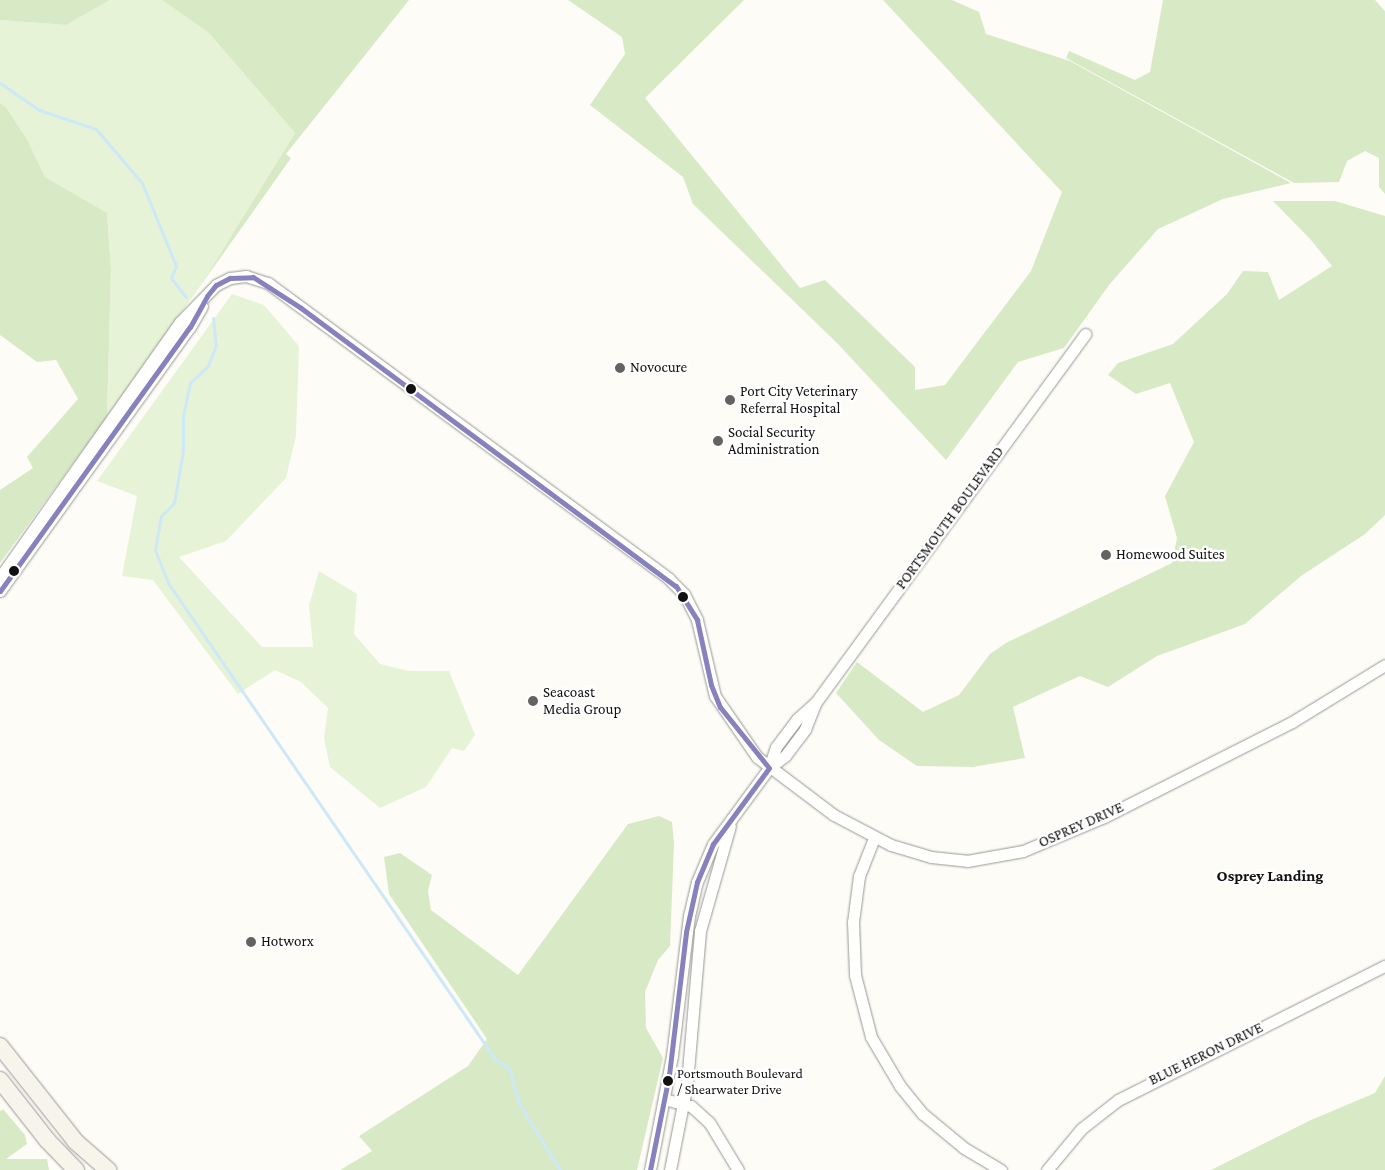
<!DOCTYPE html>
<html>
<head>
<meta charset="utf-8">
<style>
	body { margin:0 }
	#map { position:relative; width:1385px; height:1170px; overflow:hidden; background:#fdfcf7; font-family:"Crimson Pro",serif }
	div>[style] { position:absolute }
	.green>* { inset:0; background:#e7f3d7 }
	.forest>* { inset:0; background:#d8eac5 }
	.stream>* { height:3px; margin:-1.5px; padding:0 1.5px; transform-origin:1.5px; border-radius:1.5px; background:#cde8f7 }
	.roads { filter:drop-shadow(0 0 1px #979795) drop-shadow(0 0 1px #979795) }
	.minor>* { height:11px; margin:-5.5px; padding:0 5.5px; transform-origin:5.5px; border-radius:5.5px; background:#fffffe }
	.secondary>* { height:16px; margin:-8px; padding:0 8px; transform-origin:8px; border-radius:8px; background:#f6f4eb }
	.bus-1>* { height:5px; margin:-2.5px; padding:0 2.5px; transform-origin:2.5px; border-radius:2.5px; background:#8781bd }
	.dots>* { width:14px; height:14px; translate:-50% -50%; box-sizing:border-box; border:2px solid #fff; border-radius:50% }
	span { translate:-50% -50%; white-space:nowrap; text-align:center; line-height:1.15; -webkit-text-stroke:5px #fff; paint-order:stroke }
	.bus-label { font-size:14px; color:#111 }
	.left { translate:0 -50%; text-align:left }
	.poi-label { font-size:15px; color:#111 }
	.street-label { font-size:15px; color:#111 }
	.neighbourhood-label { font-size:16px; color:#111; font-weight:700 }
</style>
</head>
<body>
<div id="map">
	<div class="green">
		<div style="clip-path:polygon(110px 0,162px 0,209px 33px,295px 133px,201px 285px,107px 417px,111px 269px,107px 214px,45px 177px,28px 141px,6px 107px,0 103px,0 20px,66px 25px)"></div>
		<div style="clip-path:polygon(232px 294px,264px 305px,299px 346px,296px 436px,286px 478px,226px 541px,179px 557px,262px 647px,313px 647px,309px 605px,319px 571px,357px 594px,354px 634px,380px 664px,409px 671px,449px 671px,475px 735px,464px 751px,452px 748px,426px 787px,380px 808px,330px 767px,324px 738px,328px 708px,301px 682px,275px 670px,238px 694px,153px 580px,122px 576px,137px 496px,97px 481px)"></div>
	</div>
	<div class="forest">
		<div style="clip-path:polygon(0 0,110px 0,66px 25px,0 20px)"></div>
		<div style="clip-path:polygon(162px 0,409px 0,286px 154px,291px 158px,201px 285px,295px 133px,209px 33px)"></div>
		<div style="clip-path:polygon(568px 0,744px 0,645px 98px,800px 288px,825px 280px,915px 367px,915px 390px,945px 385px,1031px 271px,1062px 192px,883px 0,952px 0,979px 12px,986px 34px,1070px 61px,1291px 183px,1223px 199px,1158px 229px,1109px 285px,1064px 348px,1018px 362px,946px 460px,838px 344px,693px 204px,683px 177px,590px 105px,625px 54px,622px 37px)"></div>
		<div style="clip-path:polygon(1163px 0,1375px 0,1385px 11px,1385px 194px,1379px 187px,1379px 158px,1365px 151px,1347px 161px,1339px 182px,1294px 183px,1066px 58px,1069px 51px,1135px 80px,1150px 72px)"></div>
		<div style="clip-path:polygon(0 103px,6px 107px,28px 141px,45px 177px,107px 213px,111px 269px,107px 417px,0 563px,0 490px,33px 468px,27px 457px,78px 399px,56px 360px,37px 362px,0 335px)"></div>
		<div style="clip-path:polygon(1273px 201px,1335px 201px,1385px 216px,1385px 515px,1365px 534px,1301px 576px,1245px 624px,1157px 656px,1108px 687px,1080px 676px,1013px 707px,1025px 758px,973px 767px,917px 766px,879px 740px,836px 693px,857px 662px,923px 712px,959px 695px,990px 654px,1006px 643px,1172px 563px,1177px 538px,1165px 496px,1194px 442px,1170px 383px,1136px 394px,1108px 375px,1118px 363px,1173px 344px,1227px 294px,1243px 271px,1268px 272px,1279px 300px,1332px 266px,1311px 240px)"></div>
		<div style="clip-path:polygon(659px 816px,672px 822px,674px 843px,670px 946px,658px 960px,645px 992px,646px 1028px,663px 1058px,637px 1170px,340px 1170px,372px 1151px,359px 1136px,468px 1066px,487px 1039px,389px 894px,384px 857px,400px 853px,432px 875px,428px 891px,431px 910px,518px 975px,628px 824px)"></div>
		<div style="clip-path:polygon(1385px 1076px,1385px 1170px,1211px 1170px,1311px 1120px,1375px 1093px)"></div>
		<div style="clip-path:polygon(3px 1109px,25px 1135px,27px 1144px,6px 1159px,47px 1159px,49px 1170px,0 1170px,0 1111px)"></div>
	</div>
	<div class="stream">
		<div style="left:0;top:83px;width:47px;rotate:34.7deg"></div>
		<div style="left:39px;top:110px;width:60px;rotate:18.4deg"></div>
		<div style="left:96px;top:129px;width:71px;rotate:49.6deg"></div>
		<div style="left:142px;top:183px;width:90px;rotate:67.7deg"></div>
		<div style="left:176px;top:266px;width:13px;rotate:113deg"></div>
		<div style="left:171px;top:278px;width:24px;rotate:52deg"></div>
		<div style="left:213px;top:318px;width:27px;rotate:84deg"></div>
		<div style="left:216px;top:345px;width:22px;rotate:111deg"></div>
		<div style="left:208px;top:366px;width:25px;rotate:137deg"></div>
		<div style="left:190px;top:383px;width:34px;rotate:102deg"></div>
		<div style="left:183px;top:416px;width:35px;rotate:90deg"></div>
		<div style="left:183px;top:451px;width:53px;rotate:99.8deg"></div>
		<div style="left:174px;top:503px;width:18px;rotate:135deg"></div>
		<div style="left:161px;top:516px;width:35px;rotate:100deg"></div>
		<div style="left:155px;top:550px;width:35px;rotate:68deg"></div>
		<div style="left:168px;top:583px;width:577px;rotate:55.51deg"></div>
		<div style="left:495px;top:1059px;width:17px;rotate:33deg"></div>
		<div style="left:509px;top:1068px;width:37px;rotate:74deg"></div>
		<div style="left:519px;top:1104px;width:78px;rotate:58.2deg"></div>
	</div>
	<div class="roads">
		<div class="minor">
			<div style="left:0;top:577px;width:312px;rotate:-54.8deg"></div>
			<div style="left:180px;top:322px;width:52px;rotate:-45.8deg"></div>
			<div style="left:216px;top:285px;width:16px;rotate:-27deg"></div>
			<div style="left:230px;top:278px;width:16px;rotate:-7deg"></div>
			<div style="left:246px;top:276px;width:23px;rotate:18deg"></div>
			<div style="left:268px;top:283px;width:498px;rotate:36.4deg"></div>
			<div style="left:669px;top:579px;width:21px;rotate:45deg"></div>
			<div style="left:684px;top:594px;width:29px;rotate:63deg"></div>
			<div style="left:697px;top:620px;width:78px;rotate:76.7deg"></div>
			<div style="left:715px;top:696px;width:74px;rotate:55.5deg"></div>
			<div style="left:757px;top:757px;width:96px;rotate:37deg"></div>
			<div style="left:834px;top:815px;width:64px;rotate:27.8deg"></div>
			<div style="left:891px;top:845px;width:42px;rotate:16.7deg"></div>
			<div style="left:931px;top:857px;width:36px;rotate:6deg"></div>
			<div style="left:967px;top:861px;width:57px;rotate:-10.1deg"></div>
			<div style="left:1023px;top:851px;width:88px;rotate:-22.8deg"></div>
			<div style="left:1104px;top:817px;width:211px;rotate:-26.8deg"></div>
			<div style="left:1292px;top:722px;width:109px;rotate:-31.5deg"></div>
			<div style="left:0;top:591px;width:325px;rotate:-54.3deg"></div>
			<div style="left:190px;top:327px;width:24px;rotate:-60deg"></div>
			<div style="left:769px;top:768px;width:20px;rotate:-37deg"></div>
			<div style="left:785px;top:756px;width:34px;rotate:-53deg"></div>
			<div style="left:805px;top:729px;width:27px;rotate:-68deg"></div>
			<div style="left:874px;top:838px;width:41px;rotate:111.5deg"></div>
			<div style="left:859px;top:876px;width:46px;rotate:97.4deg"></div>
			<div style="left:853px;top:922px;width:53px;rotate:87.8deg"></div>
			<div style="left:855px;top:975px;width:64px;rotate:75.5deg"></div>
			<div style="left:871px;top:1037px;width:57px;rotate:59.4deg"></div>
			<div style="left:900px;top:1086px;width:36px;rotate:51deg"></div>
			<div style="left:923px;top:1114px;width:53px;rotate:39.7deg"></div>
			<div style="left:964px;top:1148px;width:43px;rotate:30.7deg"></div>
			<div style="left:664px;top:1099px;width:28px;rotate:15deg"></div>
			<div style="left:691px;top:1106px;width:24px;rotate:42deg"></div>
			<div style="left:709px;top:1122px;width:56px;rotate:58.9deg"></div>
			<div style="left:650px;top:1170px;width:116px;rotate:-79.1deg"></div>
			<div style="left:672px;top:1056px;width:141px;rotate:-83.1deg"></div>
			<div style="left:689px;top:916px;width:35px;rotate:-77deg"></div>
			<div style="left:697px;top:882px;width:41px;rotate:-67.2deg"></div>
			<div style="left:713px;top:844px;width:94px;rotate:-53.6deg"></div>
			<div style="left:769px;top:768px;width:22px;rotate:-72deg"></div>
			<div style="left:776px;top:747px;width:35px;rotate:-53deg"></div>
			<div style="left:797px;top:719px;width:25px;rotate:-42deg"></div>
			<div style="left:816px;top:702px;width:456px;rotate:-53.8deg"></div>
			<div style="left:670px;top:1170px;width:89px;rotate:-78.9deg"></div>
			<div style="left:687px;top:1083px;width:153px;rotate:-85.1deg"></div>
			<div style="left:700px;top:931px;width:109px;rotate:-74.1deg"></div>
			<div style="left:1047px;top:1170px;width:53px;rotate:-50.3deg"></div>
			<div style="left:1081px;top:1129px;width:47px;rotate:-38.1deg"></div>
			<div style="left:1118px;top:1100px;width:299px;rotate:-26.7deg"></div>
		</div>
		<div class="secondary">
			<div style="left:0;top:1046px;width:122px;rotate:51.6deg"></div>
			<div style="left:76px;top:1142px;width:43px;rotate:41.2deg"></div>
			<div style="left:0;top:1080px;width:76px;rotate:51.9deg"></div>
			<div style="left:47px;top:1140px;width:42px;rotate:46deg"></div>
		</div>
	</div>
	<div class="bus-1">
		<div style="left:0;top:591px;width:325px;rotate:-54.3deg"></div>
		<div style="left:190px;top:327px;width:35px;rotate:-61deg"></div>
		<div style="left:207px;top:296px;width:14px;rotate:-51deg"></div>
		<div style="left:216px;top:285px;width:16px;rotate:-27deg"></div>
		<div style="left:230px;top:278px;width:23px;rotate:-2deg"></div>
		<div style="left:253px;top:277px;width:57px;rotate:32.9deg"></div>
		<div style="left:301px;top:308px;width:467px;rotate:36.6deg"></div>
		<div style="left:676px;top:586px;width:40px;rotate:58deg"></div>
		<div style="left:697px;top:620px;width:66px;rotate:77.8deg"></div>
		<div style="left:711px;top:685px;width:24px;rotate:68deg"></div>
		<div style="left:720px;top:707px;width:78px;rotate:51.2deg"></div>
		<div style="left:650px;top:1170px;width:97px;rotate:-78.7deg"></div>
		<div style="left:669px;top:1075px;width:144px;rotate:-83.2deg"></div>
		<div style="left:686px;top:932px;width:51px;rotate:-77.6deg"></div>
		<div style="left:697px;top:882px;width:41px;rotate:-67.2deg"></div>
		<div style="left:713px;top:844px;width:94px;rotate:-53.6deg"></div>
	</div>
	<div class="dots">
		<div style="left:620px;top:368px;background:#646362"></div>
		<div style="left:411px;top:389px;background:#111"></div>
		<div style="left:730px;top:400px;background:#646362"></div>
		<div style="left:718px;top:441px;background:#646362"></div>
		<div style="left:1106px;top:555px;background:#646362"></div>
		<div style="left:14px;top:571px;background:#111"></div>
		<div style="left:683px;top:597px;background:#111"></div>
		<div style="left:533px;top:701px;background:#646362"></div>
		<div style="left:251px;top:942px;background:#646362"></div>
		<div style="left:668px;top:1081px;background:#111"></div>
	</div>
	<div class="bus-label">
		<span class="left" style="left:677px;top:1081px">Portsmouth Boulevard<br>/ Shearwater Drive</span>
	</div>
	<div class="poi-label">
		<span class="left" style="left:630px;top:368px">Novocure</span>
		<span class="left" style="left:740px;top:400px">Port City Veterinary<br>Referral Hospital</span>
		<span class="left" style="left:728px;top:441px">Social Security<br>Administration</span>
		<span class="left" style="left:1116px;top:555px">Homewood Suites</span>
		<span class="left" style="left:543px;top:701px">Seacoast<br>Media Group</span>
		<span class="left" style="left:261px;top:942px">Hotworx</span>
	</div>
	<div class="street-label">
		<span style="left:950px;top:518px;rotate:-54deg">PORTSMOUTH BOULEVARD</span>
		<span style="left:1081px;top:825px;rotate:-24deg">OSPREY DRIVE</span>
		<span style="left:1206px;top:1054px;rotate:-26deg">BLUE HERON DRIVE</span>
	</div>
	<div class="neighbourhood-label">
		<span style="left:1270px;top:876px">Osprey Landing</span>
	</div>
</div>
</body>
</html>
